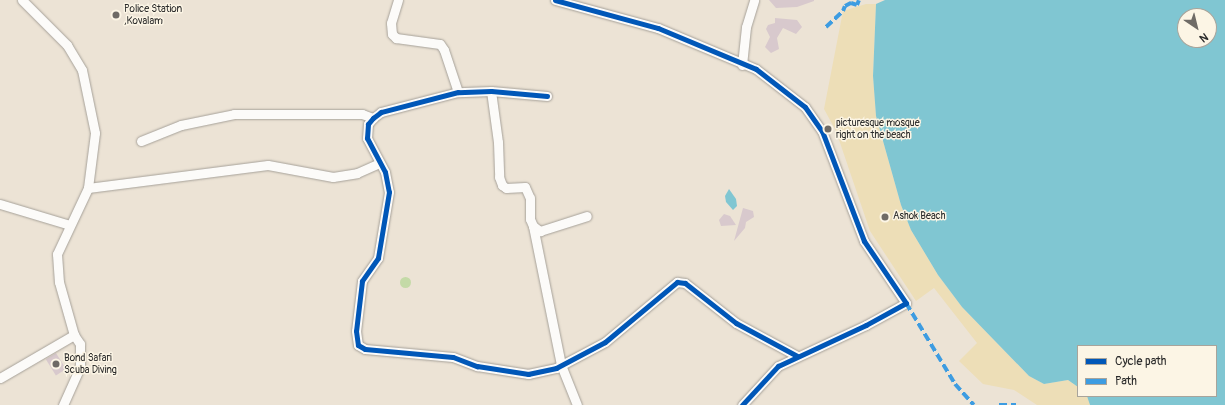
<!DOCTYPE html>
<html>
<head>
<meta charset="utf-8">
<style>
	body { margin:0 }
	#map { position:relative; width:1225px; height:405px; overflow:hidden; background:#ece3d5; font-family:Pangolin,sans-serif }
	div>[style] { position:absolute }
	.green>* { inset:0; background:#c4daa7 }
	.round { border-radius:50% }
	.sand>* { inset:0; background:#eddeb7 }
	.water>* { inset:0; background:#80c6d2 }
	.building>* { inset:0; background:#d8c9cd; transform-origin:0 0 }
	.roads { filter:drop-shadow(0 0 1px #a6a199) drop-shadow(0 0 1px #a6a199) }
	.minor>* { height:9px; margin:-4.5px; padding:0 4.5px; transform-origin:4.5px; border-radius:4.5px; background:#fcfbf9 }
	.quiet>* { height:4px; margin-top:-2px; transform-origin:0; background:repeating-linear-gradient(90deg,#3d9ce1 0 8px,transparent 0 12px) }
	.cycleway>* { height:5px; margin:-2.5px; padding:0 2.5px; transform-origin:2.5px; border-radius:2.5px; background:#0057b8 }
	.dots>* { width:11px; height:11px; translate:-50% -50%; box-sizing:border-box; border:2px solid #fcf5e5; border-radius:50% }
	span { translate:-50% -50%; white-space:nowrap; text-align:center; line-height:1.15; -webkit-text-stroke:3px #fcf5e5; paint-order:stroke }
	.poi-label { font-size:10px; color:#2b2b2b }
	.left { translate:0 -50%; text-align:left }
	.legend { position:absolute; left:1077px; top:345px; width:140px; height:52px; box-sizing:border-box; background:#fcf5e5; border:1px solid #a8a49b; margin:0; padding:5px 7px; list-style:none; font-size:12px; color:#2b2b2b }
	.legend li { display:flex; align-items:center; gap:8px; height:20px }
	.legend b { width:20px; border:1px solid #a8a49b }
	.north { position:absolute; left:1177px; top:8px; width:40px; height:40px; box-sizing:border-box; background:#fcf5e5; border:1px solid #a8a49b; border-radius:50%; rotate:145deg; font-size:11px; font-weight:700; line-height:16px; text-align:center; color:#2b2b2b }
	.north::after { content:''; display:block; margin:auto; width:14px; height:18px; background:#6f6b66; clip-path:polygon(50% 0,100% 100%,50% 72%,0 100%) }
</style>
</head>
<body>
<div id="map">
	<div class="green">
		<div class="round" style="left:399.5px;top:276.5px;width:11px;height:11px"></div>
	</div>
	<div class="sand">
		<div style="clip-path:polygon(866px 4px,876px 4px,873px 76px,876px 116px,901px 205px,911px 230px,938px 275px,962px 307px,1029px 376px,1044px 384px,1068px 380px,1078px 387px,1078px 396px,1087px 396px,1089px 399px,1090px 405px,1037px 405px,1014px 390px,983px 384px,959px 361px,977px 343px,934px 288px,916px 301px,870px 231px,836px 131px,824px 109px,843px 11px)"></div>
	</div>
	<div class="water">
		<div style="clip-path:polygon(evenodd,885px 0,1225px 0,1225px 405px,1090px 405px,1087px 396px,1216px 396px,1216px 346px,1078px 346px,1078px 387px,1068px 380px,1044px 384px,1029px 376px,962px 307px,938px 275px,911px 230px,901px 205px,876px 116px,873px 76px,876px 4px,885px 0,1185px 16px,1209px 16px,1209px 40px,1185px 40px,1185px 16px)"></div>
		<div style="clip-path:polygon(729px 189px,736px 199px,737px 206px,733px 210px,726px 202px,725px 196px)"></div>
	</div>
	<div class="building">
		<div style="clip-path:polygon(769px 0,814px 0,814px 1px,797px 7px,776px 8px)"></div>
		<div style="clip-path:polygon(775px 18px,797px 20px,802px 27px,796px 34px,783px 28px,777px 38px,779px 49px,771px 53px,765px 47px,770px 37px,766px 29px,768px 25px,775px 23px)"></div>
		<div style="clip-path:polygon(743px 208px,753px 211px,754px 217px,746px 222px,745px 228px,734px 241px)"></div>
		<div style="clip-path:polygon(724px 214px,730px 216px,736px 225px,721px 226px,719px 220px)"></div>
		<div style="left:56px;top:353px;width:19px;height:12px;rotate:58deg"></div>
	</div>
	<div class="roads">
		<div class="minor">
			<div style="left:22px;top:0;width:64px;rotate:45deg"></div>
			<div style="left:67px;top:45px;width:29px;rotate:59deg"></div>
			<div style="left:82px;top:70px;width:64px;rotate:78.3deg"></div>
			<div style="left:95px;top:133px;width:55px;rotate:97.3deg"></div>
			<div style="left:88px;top:188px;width:73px;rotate:115.2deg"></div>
			<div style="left:57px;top:254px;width:28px;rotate:86deg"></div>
			<div style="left:59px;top:282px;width:55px;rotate:74.2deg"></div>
			<div style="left:74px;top:335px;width:11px;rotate:56deg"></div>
			<div style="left:80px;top:344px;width:23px;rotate:90deg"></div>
			<div style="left:80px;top:367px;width:42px;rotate:114.1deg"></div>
			<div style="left:398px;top:0;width:24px;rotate:107deg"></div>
			<div style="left:391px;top:23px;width:11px;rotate:85deg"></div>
			<div style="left:392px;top:34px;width:6px;rotate:45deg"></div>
			<div style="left:396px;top:38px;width:44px;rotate:7.8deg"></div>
			<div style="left:440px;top:44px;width:7px;rotate:56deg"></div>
			<div style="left:444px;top:50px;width:44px;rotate:71.6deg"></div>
			<div style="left:555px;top:0;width:107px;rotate:15.2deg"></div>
			<div style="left:658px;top:28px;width:106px;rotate:22.7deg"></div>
			<div style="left:756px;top:69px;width:62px;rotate:37.8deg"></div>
			<div style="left:805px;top:107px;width:29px;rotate:55deg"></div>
			<div style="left:822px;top:131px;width:118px;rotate:69.1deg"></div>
			<div style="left:864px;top:241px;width:75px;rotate:55.9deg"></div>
			<div style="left:906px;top:303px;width:46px;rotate:151.2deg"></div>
			<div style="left:866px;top:325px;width:97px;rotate:155deg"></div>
			<div style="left:778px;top:366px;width:53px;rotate:132.7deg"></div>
			<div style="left:742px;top:65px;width:38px;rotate:-84deg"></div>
			<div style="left:746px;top:27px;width:28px;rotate:-73deg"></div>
			<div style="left:491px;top:91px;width:51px;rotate:82.2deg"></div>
			<div style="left:498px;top:142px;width:35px;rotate:88deg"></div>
			<div style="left:499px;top:177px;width:9px;rotate:69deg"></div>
			<div style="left:502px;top:185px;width:5px;rotate:37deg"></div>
			<div style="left:506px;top:188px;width:19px;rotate:-3deg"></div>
			<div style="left:525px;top:187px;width:12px;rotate:66deg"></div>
			<div style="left:530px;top:198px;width:21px;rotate:90deg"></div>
			<div style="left:530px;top:219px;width:8px;rotate:67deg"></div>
			<div style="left:533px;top:226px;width:9px;rotate:36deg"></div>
			<div style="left:540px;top:231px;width:49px;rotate:-17.7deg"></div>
			<div style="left:547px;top:96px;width:56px;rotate:-174.9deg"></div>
			<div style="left:491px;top:91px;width:33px;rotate:178deg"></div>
			<div style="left:458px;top:92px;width:80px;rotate:165.4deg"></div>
			<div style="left:381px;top:112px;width:10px;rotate:143deg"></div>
			<div style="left:373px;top:118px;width:8px;rotate:130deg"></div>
			<div style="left:368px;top:124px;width:14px;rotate:94deg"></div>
			<div style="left:367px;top:138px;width:38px;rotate:62deg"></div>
			<div style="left:385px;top:172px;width:20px;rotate:79deg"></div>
			<div style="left:389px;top:192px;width:67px;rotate:99.5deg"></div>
			<div style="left:378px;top:258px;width:28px;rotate:125deg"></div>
			<div style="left:362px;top:281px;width:50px;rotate:96.8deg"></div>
			<div style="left:356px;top:331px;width:14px;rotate:82deg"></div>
			<div style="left:358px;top:345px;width:8px;rotate:30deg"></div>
			<div style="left:365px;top:349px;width:88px;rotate:5.2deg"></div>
			<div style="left:453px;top:357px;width:26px;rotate:21deg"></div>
			<div style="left:477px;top:366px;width:52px;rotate:8.9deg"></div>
			<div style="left:528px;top:374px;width:29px;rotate:-12deg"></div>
			<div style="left:556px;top:368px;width:55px;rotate:-28deg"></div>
			<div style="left:605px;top:342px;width:94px;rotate:-39.8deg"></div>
			<div style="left:677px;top:282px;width:8px;rotate:7deg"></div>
			<div style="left:685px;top:283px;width:65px;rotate:38.1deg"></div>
			<div style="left:736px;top:323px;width:69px;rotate:28.4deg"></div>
			<div style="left:141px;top:141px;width:43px;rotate:-21.8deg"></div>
			<div style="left:181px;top:125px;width:54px;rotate:-11.7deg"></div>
			<div style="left:234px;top:114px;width:128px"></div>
			<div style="left:362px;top:114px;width:12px;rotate:20deg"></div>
			<div style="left:88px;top:188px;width:181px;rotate:-7.3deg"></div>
			<div style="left:268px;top:165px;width:66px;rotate:10.5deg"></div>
			<div style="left:333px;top:177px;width:24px;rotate:-9deg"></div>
			<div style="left:357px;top:173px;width:24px;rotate:-24deg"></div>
			<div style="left:0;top:204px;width:73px;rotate:16.7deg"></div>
			<div style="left:533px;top:226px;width:142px;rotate:78.6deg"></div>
			<div style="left:561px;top:365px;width:43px;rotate:68.2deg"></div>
			<div style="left:0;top:378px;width:86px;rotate:-30.2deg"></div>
		</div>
	</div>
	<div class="quiet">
		<div style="left:826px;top:27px;width:23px;rotate:-43deg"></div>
		<div style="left:843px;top:11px;width:5px;rotate:-68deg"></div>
		<div style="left:845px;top:6px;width:7px;rotate:-27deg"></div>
		<div style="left:851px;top:3px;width:6px;rotate:18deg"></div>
		<div style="left:857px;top:5px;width:5px;rotate:-68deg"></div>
		<div style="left:906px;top:303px;width:95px;rotate:58.8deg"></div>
		<div style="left:955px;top:384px;width:28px;rotate:48deg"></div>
		<div style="left:999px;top:405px;width:17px"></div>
	</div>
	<div class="cycleway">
		<div style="left:555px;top:0;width:107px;rotate:15.2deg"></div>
		<div style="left:658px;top:28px;width:106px;rotate:22.7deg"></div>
		<div style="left:756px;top:69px;width:62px;rotate:37.8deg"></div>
		<div style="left:805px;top:107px;width:29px;rotate:55deg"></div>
		<div style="left:822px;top:131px;width:118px;rotate:69.1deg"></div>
		<div style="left:864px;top:241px;width:75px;rotate:55.9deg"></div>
		<div style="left:906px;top:303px;width:46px;rotate:151.2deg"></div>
		<div style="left:866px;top:325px;width:97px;rotate:155deg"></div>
		<div style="left:778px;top:366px;width:53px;rotate:132.7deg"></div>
		<div style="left:547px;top:96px;width:56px;rotate:-174.9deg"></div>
		<div style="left:491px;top:91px;width:33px;rotate:178deg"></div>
		<div style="left:458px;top:92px;width:80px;rotate:165.4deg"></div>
		<div style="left:381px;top:112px;width:10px;rotate:143deg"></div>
		<div style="left:373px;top:118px;width:8px;rotate:130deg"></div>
		<div style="left:368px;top:124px;width:14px;rotate:94deg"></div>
		<div style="left:367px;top:138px;width:38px;rotate:62deg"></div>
		<div style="left:385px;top:172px;width:20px;rotate:79deg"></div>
		<div style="left:389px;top:192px;width:67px;rotate:99.5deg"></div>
		<div style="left:378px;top:258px;width:28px;rotate:125deg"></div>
		<div style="left:362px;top:281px;width:50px;rotate:96.8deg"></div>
		<div style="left:356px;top:331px;width:14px;rotate:82deg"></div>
		<div style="left:358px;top:345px;width:8px;rotate:30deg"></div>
		<div style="left:365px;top:349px;width:88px;rotate:5.2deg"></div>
		<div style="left:453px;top:357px;width:26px;rotate:21deg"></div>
		<div style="left:477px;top:366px;width:52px;rotate:8.9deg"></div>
		<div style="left:528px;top:374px;width:29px;rotate:-12deg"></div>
		<div style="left:556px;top:368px;width:55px;rotate:-28deg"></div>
		<div style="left:605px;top:342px;width:94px;rotate:-39.8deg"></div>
		<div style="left:677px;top:282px;width:8px;rotate:7deg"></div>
		<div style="left:685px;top:283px;width:65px;rotate:38.1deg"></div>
		<div style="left:736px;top:323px;width:69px;rotate:28.4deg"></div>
	</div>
	<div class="dots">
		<div style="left:116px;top:15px;background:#6f6b66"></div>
		<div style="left:828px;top:129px;background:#6f6b66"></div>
		<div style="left:885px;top:217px;background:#6f6b66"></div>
		<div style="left:56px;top:364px;background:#6f6b66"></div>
	</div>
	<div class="poi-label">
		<span class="left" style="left:124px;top:15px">Police Station<br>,Kovalam</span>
		<span class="left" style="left:836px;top:129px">picturesque mosque<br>right on the beach</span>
		<span class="left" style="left:893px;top:217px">Ashok Beach</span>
		<span class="left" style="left:64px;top:364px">Bond Safari<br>Scuba Diving</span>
	</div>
	<ul class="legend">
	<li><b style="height:5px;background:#0057b8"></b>Cycle path</li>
	<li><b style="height:5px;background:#3d9ce1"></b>Path</li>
	</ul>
	<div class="north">N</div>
</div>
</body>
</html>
